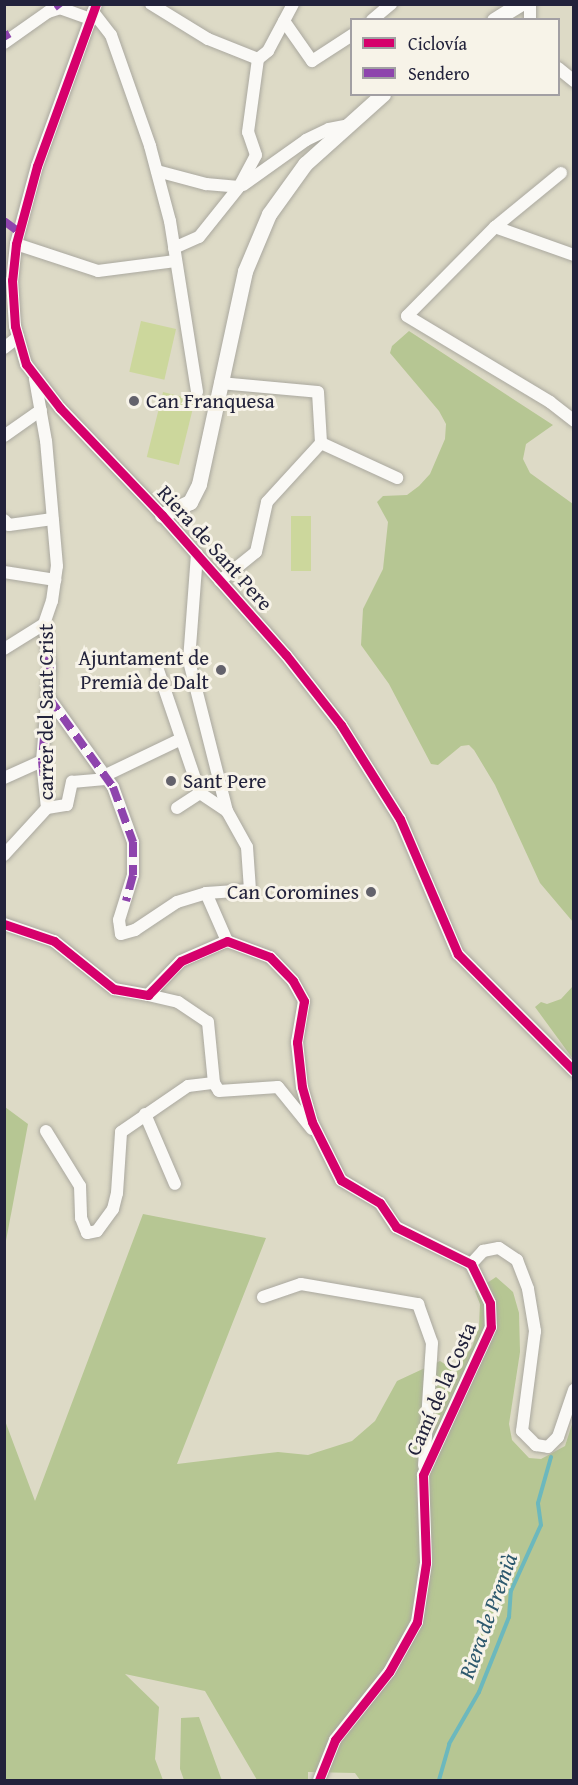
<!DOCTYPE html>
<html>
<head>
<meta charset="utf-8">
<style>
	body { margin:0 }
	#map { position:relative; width:578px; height:1785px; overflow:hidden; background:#dddac6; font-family:"Gentium Book Plus",serif }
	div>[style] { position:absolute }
	.green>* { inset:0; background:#ccd79c; transform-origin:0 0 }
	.forest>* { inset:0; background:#b6c693 }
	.stream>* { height:4px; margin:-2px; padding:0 2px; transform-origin:2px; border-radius:2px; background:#6cb8bd }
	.roads { filter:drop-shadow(0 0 2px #aaa89f) drop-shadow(0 0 2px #aaa89f) }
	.minor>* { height:12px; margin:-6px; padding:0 6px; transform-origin:6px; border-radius:6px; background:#faf9f6 }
	.tertiary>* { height:15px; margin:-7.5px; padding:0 7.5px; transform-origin:7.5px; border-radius:7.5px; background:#faf9f6 }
	.quiet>* { height:8px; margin-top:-4px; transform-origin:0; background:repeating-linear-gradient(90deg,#8e44ad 0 15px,transparent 0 23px) }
	.cycleway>* { height:9px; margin:-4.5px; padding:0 4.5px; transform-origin:4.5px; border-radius:4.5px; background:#d6006c }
	.dots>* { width:16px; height:16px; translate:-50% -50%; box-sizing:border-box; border:3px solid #f7f3e8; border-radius:50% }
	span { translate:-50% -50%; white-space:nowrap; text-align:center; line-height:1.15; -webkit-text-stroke:6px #f7f3e8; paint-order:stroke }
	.poi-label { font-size:21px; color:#22223b }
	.left { translate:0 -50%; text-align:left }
	.right { translate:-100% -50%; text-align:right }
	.street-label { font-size:21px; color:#22223b }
	.water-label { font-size:22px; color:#2c586d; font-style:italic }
	.frame { position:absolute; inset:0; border:6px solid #22223b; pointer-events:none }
	.legend { position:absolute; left:350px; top:18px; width:210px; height:78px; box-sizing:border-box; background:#f7f3e8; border:2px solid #a29fa3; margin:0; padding:8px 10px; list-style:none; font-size:18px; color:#22223b }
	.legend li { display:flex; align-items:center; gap:12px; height:30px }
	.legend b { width:30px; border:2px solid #a29fa3 }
</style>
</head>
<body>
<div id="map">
	<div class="green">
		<div style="left:141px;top:321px;width:36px;height:52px;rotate:13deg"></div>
		<div style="left:163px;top:392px;width:33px;height:67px;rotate:14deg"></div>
		<div style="left:291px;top:516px;width:20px;height:55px"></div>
	</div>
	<div class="forest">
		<div style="clip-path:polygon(409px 331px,553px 425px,526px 444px,523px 459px,530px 473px,573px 504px,573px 922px,540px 883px,495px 785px,474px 750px,469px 745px,461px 746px,438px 765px,431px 764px,389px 684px,361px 645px,363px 609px,383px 569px,388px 522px,377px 502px,383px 496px,407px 495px,419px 486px,430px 474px,445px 439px,446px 424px,439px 411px,390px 353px,392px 346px)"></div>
		<div style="clip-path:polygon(573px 986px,573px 1059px,535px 1007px,541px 1002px,547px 1004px,561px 999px)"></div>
		<div style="clip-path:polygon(5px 1107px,28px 1124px,5px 1246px)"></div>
		<div style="clip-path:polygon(143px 1214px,266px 1238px,177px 1464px,278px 1452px,308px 1455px,352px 1441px,375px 1421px,397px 1381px,440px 1361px,451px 1368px,463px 1359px,472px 1347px,479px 1327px,480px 1304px,475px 1291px,496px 1277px,513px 1292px,519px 1313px,520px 1352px,509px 1424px,512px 1440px,529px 1458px,541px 1459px,565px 1446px,573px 1421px,573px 1780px,360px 1780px,355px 1773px,308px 1772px,308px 1780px,257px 1780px,205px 1691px,125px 1674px,159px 1707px,155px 1759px,163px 1780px,5px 1780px,4px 1418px,35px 1501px)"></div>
		<div style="clip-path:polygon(199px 1717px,221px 1778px,222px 1780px,184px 1780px,180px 1769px,181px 1718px)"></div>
	</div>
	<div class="stream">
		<div style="left:439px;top:1780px;width:37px;rotate:-74deg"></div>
		<div style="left:449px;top:1744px;width:60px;rotate:-60deg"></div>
		<div style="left:479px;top:1692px;width:81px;rotate:-68.2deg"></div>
		<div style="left:509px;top:1617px;width:26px;rotate:-86deg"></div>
		<div style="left:511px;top:1591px;width:72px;rotate:-65.6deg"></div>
		<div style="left:541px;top:1525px;width:22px;rotate:-98deg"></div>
		<div style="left:538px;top:1503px;width:48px;rotate:-74.2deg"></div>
	</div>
	<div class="roads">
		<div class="minor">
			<div style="left:96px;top:4px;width:172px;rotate:110deg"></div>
			<div style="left:37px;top:166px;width:81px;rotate:105.1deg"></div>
			<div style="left:16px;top:244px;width:36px;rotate:96deg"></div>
			<div style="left:12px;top:280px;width:46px;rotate:86.3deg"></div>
			<div style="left:15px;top:326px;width:40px;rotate:74deg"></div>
			<div style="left:26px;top:364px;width:56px;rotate:52.3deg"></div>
			<div style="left:60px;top:408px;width:148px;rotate:46.4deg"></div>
			<div style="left:162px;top:515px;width:187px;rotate:48.5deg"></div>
			<div style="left:286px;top:655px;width:89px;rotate:51.8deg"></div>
			<div style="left:341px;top:725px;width:111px;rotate:57.9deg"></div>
			<div style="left:400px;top:819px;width:147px;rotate:66.8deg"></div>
			<div style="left:458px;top:954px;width:165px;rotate:45.2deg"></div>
			<div style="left:151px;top:4px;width:67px;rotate:31.6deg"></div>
			<div style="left:208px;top:39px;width:54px;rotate:21.8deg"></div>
			<div style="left:93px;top:12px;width:29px;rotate:52deg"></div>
			<div style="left:111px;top:35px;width:118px;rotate:70.6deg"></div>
			<div style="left:150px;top:146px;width:78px;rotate:75.1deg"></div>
			<div style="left:170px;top:221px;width:173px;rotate:81deg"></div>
			<div style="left:372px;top:20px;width:25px;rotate:-40deg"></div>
			<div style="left:530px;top:20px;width:16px;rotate:-90deg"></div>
			<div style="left:284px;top:21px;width:49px;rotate:55deg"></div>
			<div style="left:312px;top:61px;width:48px;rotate:-33deg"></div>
			<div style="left:4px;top:43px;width:54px;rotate:-35.2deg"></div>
			<div style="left:48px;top:12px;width:13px;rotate:-18deg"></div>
			<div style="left:60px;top:8px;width:32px;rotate:20deg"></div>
			<div style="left:558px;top:68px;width:21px;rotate:39deg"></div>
			<div style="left:157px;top:171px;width:51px;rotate:14.9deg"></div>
			<div style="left:206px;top:184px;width:33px;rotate:5deg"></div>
			<div style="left:561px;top:173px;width:85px;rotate:140.7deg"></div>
			<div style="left:495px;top:227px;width:125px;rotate:134.7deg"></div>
			<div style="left:407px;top:316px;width:167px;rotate:31deg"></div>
			<div style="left:550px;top:402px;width:31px;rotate:38deg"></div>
			<div style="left:243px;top:185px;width:77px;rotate:-35.5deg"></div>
			<div style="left:306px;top:140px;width:25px;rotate:-26deg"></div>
			<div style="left:329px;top:129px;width:20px;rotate:-11deg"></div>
			<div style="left:495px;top:227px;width:84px;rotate:19.5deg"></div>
			<div style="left:16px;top:244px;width:86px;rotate:18.2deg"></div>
			<div style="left:98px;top:271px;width:78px;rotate:-7.4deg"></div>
			<div style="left:174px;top:248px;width:27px;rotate:-24deg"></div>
			<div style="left:199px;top:237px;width:64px;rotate:-51.3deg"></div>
			<div style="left:239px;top:187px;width:36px;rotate:-62deg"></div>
			<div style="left:256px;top:155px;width:24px;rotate:-109deg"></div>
			<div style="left:248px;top:132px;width:74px;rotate:-82.2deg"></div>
			<div style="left:258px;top:59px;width:13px;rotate:-39deg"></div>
			<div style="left:268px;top:51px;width:53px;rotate:-62deg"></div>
			<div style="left:4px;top:348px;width:18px;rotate:-38deg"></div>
			<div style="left:220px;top:383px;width:98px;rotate:5.2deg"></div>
			<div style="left:318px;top:392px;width:51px;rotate:86.6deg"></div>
			<div style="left:4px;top:436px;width:45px;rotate:-35.1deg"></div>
			<div style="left:321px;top:443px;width:84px;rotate:24.7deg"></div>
			<div style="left:4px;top:520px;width:7px;rotate:45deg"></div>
			<div style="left:9px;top:525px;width:44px;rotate:-7.8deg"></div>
			<div style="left:197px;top:554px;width:107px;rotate:94.3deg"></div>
			<div style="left:189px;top:661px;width:155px;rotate:75.8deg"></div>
			<div style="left:227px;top:811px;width:41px;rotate:60.9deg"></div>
			<div style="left:247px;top:847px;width:43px;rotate:86deg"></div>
			<div style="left:250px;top:890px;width:44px;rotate:176.1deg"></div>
			<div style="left:4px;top:572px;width:52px;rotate:8.9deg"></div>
			<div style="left:220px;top:581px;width:46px;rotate:-38.9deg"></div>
			<div style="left:256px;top:552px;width:51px;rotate:-77.6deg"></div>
			<div style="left:267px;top:502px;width:80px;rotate:-47.5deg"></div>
			<div style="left:4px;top:649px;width:47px;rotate:-32deg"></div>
			<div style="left:157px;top:667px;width:133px;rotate:71.2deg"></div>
			<div style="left:200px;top:793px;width:32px;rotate:34deg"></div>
			<div style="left:49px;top:698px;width:110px;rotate:54.3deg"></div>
			<div style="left:113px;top:787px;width:59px;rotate:70deg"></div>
			<div style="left:133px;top:842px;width:33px;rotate:90deg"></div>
			<div style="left:133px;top:875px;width:47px;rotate:107.3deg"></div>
			<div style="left:119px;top:920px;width:14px;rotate:82deg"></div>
			<div style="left:121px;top:934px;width:15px;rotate:-16deg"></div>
			<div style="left:135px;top:930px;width:50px;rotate:-33.7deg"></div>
			<div style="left:177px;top:902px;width:30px;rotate:-17deg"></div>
			<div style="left:206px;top:893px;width:52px;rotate:66.4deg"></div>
			<div style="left:106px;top:775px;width:81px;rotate:-25.6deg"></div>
			<div style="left:4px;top:778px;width:42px;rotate:-24.1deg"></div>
			<div style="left:47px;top:808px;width:20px;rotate:-9deg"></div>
			<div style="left:67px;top:805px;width:24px;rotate:-78deg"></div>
			<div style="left:72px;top:782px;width:36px;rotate:-5deg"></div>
			<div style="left:177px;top:808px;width:27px;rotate:-33deg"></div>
			<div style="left:4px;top:855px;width:64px;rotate:-47.5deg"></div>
			<div style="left:47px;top:808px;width:47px;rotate:-96.1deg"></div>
			<div style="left:42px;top:761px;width:94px;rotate:-85.1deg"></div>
			<div style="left:50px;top:667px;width:43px;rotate:-97.9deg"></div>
			<div style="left:44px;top:624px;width:24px;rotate:-71deg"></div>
			<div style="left:52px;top:601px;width:35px;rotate:-82deg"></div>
			<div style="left:57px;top:566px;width:125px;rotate:-95deg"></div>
			<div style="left:46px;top:441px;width:63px;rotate:-100.1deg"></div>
			<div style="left:4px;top:924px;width:53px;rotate:18.8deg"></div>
			<div style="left:54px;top:941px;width:77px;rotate:38.7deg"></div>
			<div style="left:114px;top:989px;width:35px;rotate:10deg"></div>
			<div style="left:148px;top:995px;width:47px;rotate:-45.9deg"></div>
			<div style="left:181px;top:961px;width:50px;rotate:-23.5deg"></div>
			<div style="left:227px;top:941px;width:46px;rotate:20.4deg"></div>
			<div style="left:270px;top:957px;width:33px;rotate:46deg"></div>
			<div style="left:293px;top:981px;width:23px;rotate:61deg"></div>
			<div style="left:304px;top:1001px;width:42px;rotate:99.7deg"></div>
			<div style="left:297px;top:1042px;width:45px;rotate:83.7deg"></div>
			<div style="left:302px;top:1087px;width:36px;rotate:74deg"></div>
			<div style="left:312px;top:1122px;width:65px;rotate:63.4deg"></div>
			<div style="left:341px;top:1180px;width:45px;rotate:30.5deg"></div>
			<div style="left:380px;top:1203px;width:29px;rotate:56deg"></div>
			<div style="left:396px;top:1227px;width:84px;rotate:26.3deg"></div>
			<div style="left:471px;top:1264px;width:43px;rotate:64deg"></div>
			<div style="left:490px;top:1303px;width:24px;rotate:88deg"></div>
			<div style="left:491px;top:1327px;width:163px;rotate:114.7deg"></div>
			<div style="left:423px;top:1475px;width:88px;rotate:88deg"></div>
			<div style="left:426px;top:1563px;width:60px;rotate:98.7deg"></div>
			<div style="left:417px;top:1622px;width:57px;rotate:119.2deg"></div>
			<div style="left:389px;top:1672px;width:87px;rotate:128.5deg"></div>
			<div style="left:335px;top:1740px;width:43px;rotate:111.8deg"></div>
			<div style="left:148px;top:995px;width:31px;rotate:13deg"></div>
			<div style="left:178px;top:1002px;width:36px;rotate:34deg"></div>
			<div style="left:208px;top:1022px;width:61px;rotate:84.4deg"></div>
			<div style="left:214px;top:1083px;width:9px;rotate:58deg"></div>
			<div style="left:219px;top:1091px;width:59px;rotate:-3.9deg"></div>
			<div style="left:278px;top:1087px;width:54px;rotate:51deg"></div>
			<div style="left:145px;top:1114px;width:76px;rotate:66.8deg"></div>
			<div style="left:46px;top:1131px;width:65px;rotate:58.3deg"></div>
			<div style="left:80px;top:1186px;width:32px;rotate:88deg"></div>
			<div style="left:81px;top:1218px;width:16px;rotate:68deg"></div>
			<div style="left:87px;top:1233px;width:10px;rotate:-11deg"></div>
			<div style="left:97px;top:1231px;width:27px;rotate:-54deg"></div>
			<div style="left:113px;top:1209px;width:16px;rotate:-76deg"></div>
			<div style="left:117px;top:1193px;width:61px;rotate:-86.2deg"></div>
			<div style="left:121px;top:1132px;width:81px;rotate:-34.5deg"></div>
			<div style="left:188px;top:1086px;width:26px;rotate:-7deg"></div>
			<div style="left:471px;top:1264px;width:18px;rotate:-47deg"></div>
			<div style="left:483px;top:1251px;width:16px;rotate:-11deg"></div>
			<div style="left:499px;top:1248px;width:22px;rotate:34deg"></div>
			<div style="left:517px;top:1260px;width:31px;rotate:69deg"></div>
			<div style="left:528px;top:1289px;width:43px;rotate:80.5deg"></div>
			<div style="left:535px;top:1331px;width:101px;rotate:97.4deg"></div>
			<div style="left:522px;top:1431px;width:20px;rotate:45deg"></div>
			<div style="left:536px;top:1445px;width:12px;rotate:9deg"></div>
			<div style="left:548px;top:1447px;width:14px;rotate:-45deg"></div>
			<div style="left:558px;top:1437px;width:50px;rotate:-71.2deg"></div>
			<div style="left:263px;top:1297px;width:40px;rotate:-18.9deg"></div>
			<div style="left:301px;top:1284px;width:119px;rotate:9.7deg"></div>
			<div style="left:418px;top:1304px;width:41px;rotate:70.3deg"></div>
			<div style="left:432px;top:1343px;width:123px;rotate:93.7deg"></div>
		</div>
		<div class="tertiary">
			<div style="left:494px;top:20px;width:31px;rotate:-32deg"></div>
			<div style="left:162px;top:515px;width:31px;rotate:-25deg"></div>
			<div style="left:190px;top:502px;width:20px;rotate:-63deg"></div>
			<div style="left:199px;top:484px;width:218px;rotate:-77.8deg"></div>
			<div style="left:245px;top:271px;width:62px;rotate:-67.2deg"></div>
			<div style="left:269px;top:214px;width:62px;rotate:-54.2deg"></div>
			<div style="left:305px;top:164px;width:105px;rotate:-41.9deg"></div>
		</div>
	</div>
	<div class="quiet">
		<div style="left:57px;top:4px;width:5px;rotate:53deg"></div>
		<div style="left:4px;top:32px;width:8px;rotate:60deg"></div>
		<div style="left:4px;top:221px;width:19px;rotate:36deg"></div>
		<div style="left:44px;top:624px;width:43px;rotate:82.1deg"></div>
		<div style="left:50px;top:667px;width:94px;rotate:94.9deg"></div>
		<div style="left:42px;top:761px;width:19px;rotate:84deg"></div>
		<div style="left:49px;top:698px;width:110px;rotate:54.3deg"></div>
		<div style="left:113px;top:787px;width:59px;rotate:70deg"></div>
		<div style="left:133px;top:842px;width:33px;rotate:90deg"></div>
		<div style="left:133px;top:875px;width:27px;rotate:105deg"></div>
	</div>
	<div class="cycleway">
		<div style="left:96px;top:4px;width:172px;rotate:110deg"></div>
		<div style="left:37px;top:166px;width:81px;rotate:105.1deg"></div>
		<div style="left:16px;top:244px;width:36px;rotate:96deg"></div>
		<div style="left:12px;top:280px;width:46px;rotate:86.3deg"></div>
		<div style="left:15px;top:326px;width:40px;rotate:74deg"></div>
		<div style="left:26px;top:364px;width:56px;rotate:52.3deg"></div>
		<div style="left:60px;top:408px;width:148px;rotate:46.4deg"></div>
		<div style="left:162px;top:515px;width:187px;rotate:48.5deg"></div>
		<div style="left:286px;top:655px;width:89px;rotate:51.8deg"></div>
		<div style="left:341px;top:725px;width:111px;rotate:57.9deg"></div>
		<div style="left:400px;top:819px;width:147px;rotate:66.8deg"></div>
		<div style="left:458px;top:954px;width:165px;rotate:45.2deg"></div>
		<div style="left:4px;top:924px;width:53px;rotate:18.8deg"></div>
		<div style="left:54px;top:941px;width:77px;rotate:38.7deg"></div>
		<div style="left:114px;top:989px;width:35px;rotate:10deg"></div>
		<div style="left:148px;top:995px;width:47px;rotate:-45.9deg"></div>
		<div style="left:181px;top:961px;width:50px;rotate:-23.5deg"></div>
		<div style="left:227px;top:941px;width:46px;rotate:20.4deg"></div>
		<div style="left:270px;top:957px;width:33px;rotate:46deg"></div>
		<div style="left:293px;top:981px;width:23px;rotate:61deg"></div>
		<div style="left:304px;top:1001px;width:42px;rotate:99.7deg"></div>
		<div style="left:297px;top:1042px;width:45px;rotate:83.7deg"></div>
		<div style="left:302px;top:1087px;width:36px;rotate:74deg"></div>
		<div style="left:312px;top:1122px;width:65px;rotate:63.4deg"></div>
		<div style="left:341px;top:1180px;width:45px;rotate:30.5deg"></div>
		<div style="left:380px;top:1203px;width:29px;rotate:56deg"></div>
		<div style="left:396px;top:1227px;width:84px;rotate:26.3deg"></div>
		<div style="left:471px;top:1264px;width:43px;rotate:64deg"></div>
		<div style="left:490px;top:1303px;width:24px;rotate:88deg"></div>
		<div style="left:491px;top:1327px;width:163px;rotate:114.7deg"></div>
		<div style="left:423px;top:1475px;width:88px;rotate:88deg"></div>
		<div style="left:426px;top:1563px;width:60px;rotate:98.7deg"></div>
		<div style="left:417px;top:1622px;width:57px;rotate:119.2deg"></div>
		<div style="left:389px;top:1672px;width:87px;rotate:128.5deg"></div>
		<div style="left:335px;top:1740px;width:43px;rotate:111.8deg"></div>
	</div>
	<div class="dots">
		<div style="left:134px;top:401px;background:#63626c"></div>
		<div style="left:221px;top:670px;background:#63626c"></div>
		<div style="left:171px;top:781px;background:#63626c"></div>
		<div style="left:371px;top:892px;background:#63626c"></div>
	</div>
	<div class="poi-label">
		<span class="left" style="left:146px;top:401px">Can Franquesa</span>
		<span class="right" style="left:209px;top:670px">Ajuntament de<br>Premià de Dalt</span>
		<span class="left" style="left:183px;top:781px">Sant Pere</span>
		<span class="right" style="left:359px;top:892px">Can Coromines</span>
	</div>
	<div class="street-label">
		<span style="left:215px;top:548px;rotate:48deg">Riera de Sant Pere</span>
		<span style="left:46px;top:712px;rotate:-90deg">carrer del Sant Crist</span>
		<span style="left:441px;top:1389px;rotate:-66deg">Camí de la Costa</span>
	</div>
	<div class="water-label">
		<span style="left:488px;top:1616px;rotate:-70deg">Riera de Premià</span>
	</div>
	<div class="frame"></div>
	<ul class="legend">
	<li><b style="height:8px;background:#d6006c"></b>Ciclovía</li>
	<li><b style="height:8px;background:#8e44ad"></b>Sendero</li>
	</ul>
</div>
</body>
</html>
